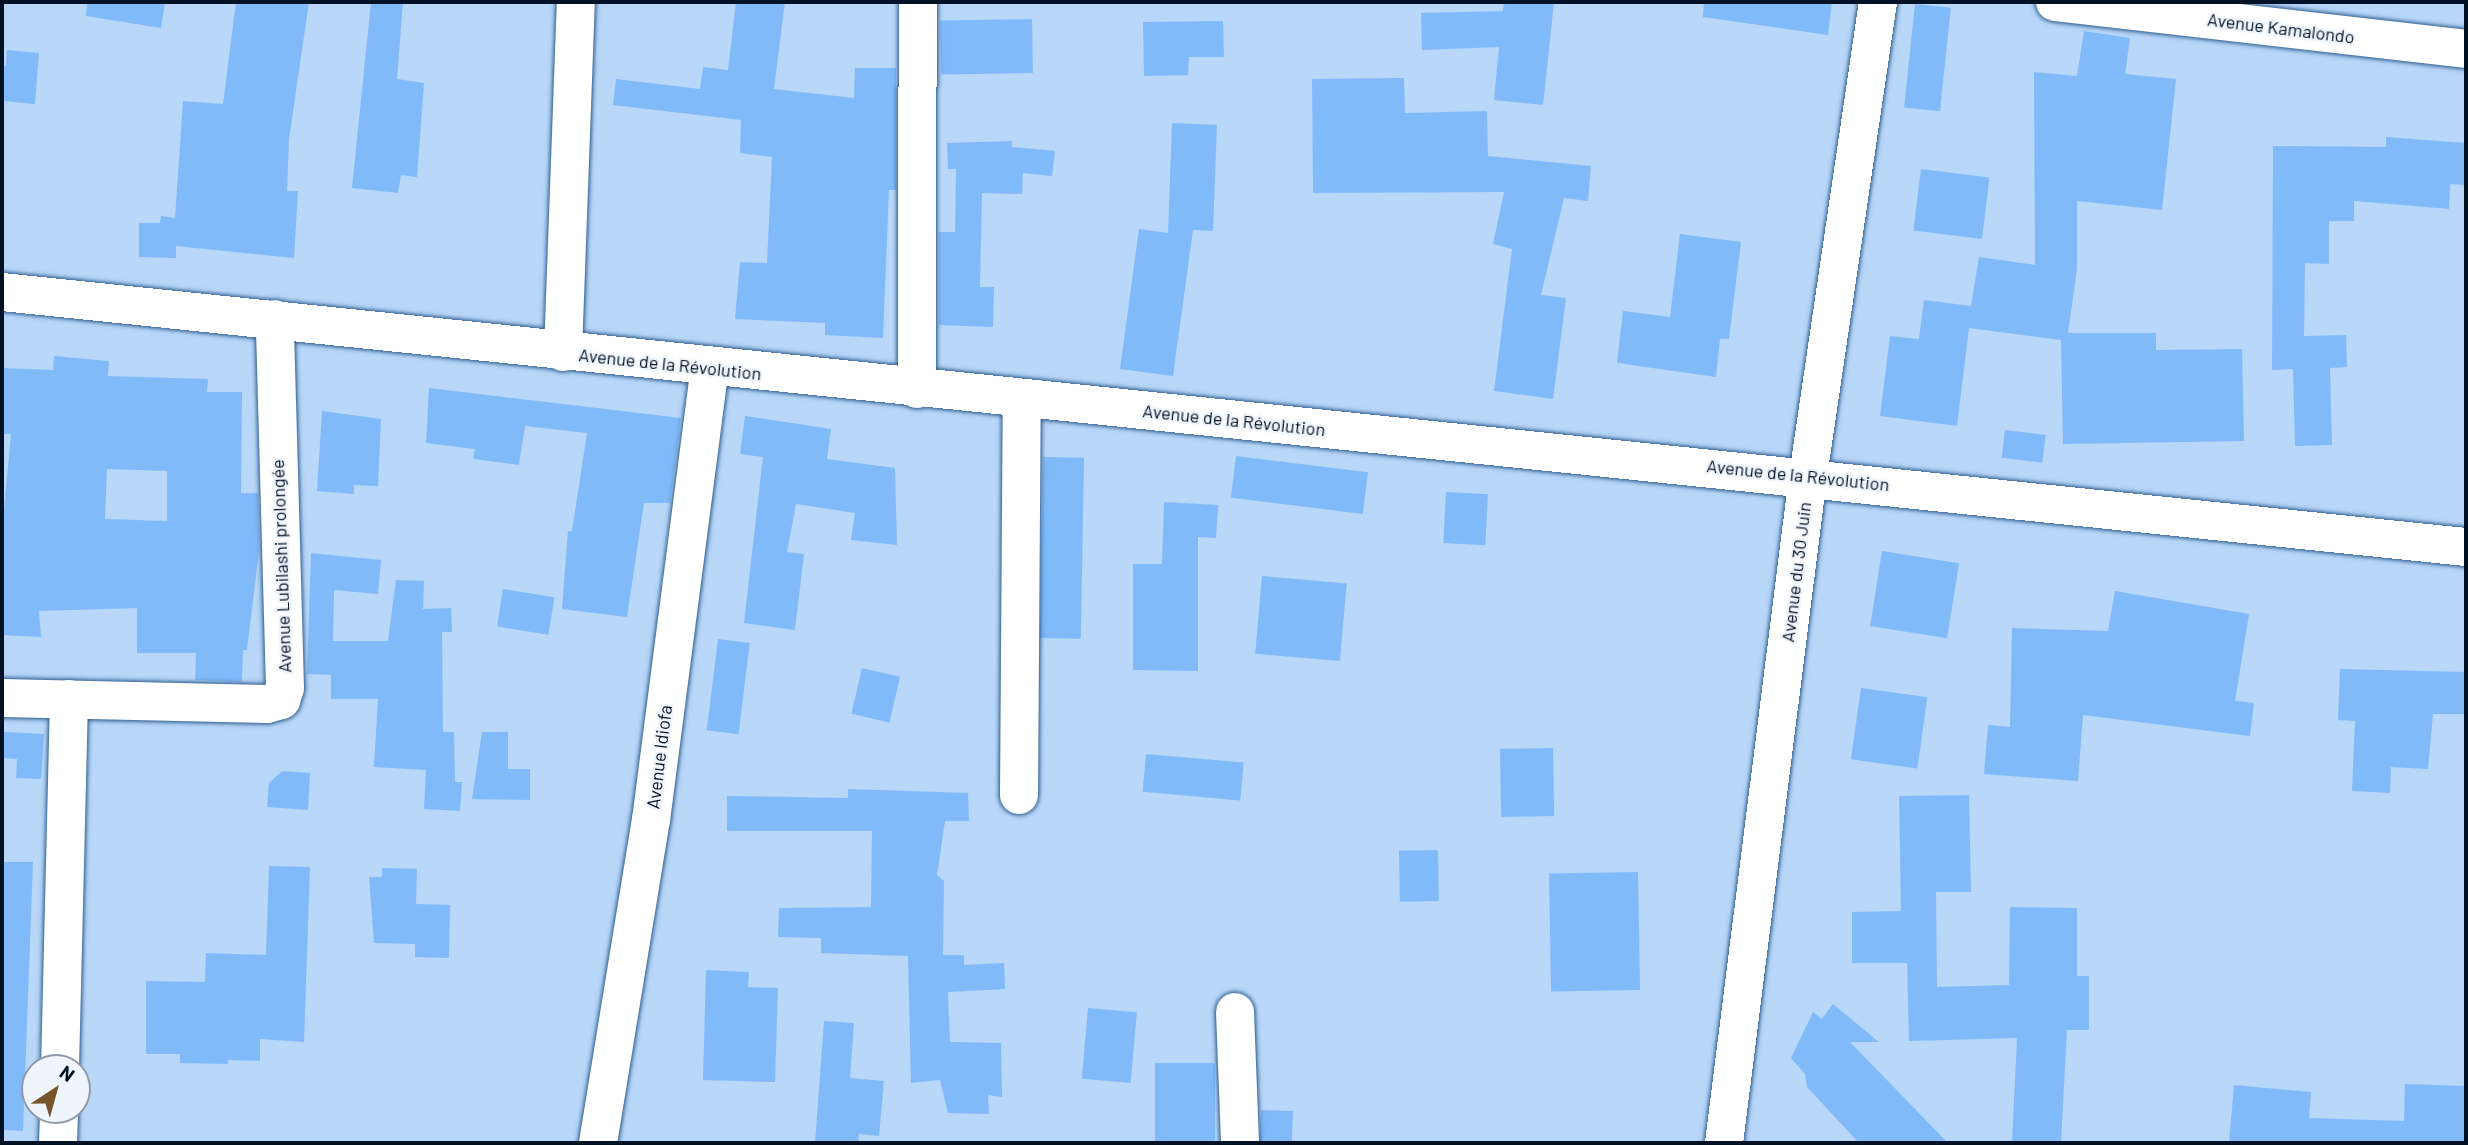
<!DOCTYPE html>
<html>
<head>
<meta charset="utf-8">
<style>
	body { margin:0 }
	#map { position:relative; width:2468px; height:1145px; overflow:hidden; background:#b8d7f9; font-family:Barlow,sans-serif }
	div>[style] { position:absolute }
	.building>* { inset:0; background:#81baf9; transform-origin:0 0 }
	.roads { filter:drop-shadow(0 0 2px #2f5e90) drop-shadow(0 0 2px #2f5e90) }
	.minor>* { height:38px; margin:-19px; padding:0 19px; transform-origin:19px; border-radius:19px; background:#fff }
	span { translate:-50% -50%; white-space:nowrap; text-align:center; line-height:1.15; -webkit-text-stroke:5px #f0f5fb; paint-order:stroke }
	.street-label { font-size:18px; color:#021226 }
	.frame { position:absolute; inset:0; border:4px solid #021226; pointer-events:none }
	.north { position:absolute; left:21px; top:1054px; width:70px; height:70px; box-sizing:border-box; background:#f0f5fb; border:2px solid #919aa6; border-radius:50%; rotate:36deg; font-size:19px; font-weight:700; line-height:28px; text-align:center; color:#021226 }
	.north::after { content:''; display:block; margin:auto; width:24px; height:32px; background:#75552b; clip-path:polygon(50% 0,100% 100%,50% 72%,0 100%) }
</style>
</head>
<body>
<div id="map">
	<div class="building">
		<div style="clip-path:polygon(87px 2px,165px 2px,161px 28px,86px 16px)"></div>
		<div style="clip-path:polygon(236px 2px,309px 2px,289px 139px,287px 191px,298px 191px,294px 258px,176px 246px,176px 258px,139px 257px,139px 223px,160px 223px,161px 216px,175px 218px,183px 101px,223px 104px)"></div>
		<div style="clip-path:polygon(371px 2px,403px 2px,397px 79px,424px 83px,417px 177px,401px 175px,398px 193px,352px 188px)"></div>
		<div style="clip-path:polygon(736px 2px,785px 2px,774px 89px,854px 98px,855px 68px,896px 68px,896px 190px,889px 190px,883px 338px,825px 335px,825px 323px,735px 319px,740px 262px,767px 263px,772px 157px,740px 153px,741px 120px,613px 105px,616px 79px,700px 89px,703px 67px,728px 70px)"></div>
		<div style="clip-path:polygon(1504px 2px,1554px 2px,1543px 105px,1494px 100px,1499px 47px,1422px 50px,1421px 13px,1503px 11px)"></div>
		<div style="clip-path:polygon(1704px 2px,1832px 2px,1828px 35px,1703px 17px)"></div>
		<div style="left:1915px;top:4px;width:36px;height:104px;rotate:6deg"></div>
		<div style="left:1032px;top:19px;width:54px;height:92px;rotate:89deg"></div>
		<div style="clip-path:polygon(1223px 21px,1224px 57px,1189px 57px,1188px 75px,1144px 76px,1143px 22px)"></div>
		<div style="clip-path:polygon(2084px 31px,2130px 38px,2125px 74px,2176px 79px,2162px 210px,2077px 201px,2077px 269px,2068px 333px,2156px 333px,2156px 350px,2242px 349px,2244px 441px,2063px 444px,2061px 340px,1969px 328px,1957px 426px,1880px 416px,1890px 336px,1919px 339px,1924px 300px,1971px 306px,1979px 257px,2035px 265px,2034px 72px,2077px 76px)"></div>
		<div style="clip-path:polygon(7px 50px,39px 53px,35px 104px,2px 101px,2px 65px,6px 66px)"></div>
		<div style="clip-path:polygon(1404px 78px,1405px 113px,1487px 111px,1488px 156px,1591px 166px,1588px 201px,1564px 198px,1541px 295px,1566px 298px,1553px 399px,1494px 391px,1512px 249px,1493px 244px,1504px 192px,1313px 193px,1312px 79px)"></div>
		<div style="clip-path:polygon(1172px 123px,1217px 125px,1213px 231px,1193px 230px,1173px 376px,1120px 369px,1139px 229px,1168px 233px)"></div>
		<div style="clip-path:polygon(2386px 137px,2466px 143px,2466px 185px,2450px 184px,2449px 209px,2354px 201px,2354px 221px,2329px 221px,2329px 264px,2305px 263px,2304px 336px,2346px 335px,2347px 367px,2330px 368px,2332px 445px,2295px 446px,2293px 369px,2272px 370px,2273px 146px,2386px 147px)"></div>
		<div style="clip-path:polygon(1012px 141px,1012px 147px,1055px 151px,1052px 176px,1023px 173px,1022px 194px,982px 193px,980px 287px,994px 287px,993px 327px,939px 325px,939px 232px,955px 232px,956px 169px,948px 169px,947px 143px)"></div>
		<div style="left:1921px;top:169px;width:69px;height:62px;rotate:7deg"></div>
		<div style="clip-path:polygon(1680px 234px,1741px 242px,1729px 339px,1720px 339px,1716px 377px,1617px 363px,1623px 311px,1670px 317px)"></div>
		<div style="clip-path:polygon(evenodd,54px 356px,109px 361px,108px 376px,208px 379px,207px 392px,242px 392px,241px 493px,258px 493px,259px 551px,247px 650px,243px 650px,242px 682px,195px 680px,196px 653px,137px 653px,137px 608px,39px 611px,41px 637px,2px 635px,2px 533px,11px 434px,2px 434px,2px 368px,53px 370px,54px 356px,107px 469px,167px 471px,167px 521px,105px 519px,107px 469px)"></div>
		<div style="clip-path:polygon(429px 388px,681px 418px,670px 503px,644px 503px,627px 617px,562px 609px,568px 531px,572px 531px,587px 433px,525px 426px,519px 465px,473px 459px,475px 449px,426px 443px)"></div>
		<div style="clip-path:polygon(322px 411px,381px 419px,378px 486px,354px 485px,354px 494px,317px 491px)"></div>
		<div style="clip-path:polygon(745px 416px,831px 429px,827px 459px,895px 468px,897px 545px,851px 540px,855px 513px,796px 504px,787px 552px,804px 554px,795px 630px,744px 623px,763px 457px,740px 454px)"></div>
		<div style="left:2005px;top:430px;width:41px;height:28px;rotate:7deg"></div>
		<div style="left:1236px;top:456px;width:133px;height:42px;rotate:7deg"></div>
		<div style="left:1043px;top:457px;width:41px;height:181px;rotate:1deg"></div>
		<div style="left:1446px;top:492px;width:42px;height:51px;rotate:3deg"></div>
		<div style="clip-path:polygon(1164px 502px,1218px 505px,1216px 538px,1198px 537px,1198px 671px,1133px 670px,1133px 564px,1162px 564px)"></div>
		<div style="left:1882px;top:551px;width:78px;height:76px;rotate:9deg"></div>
		<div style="clip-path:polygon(311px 553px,381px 560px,378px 594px,334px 590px,333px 641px,388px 641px,396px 580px,424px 581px,423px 609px,451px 608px,452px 632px,442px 632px,443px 732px,454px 732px,455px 782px,462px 782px,460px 811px,424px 809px,426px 770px,374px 767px,378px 699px,331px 699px,331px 675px,307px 674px)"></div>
		<div style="left:1262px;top:576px;width:85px;height:78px;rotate:5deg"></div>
		<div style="left:503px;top:589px;width:52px;height:38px;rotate:9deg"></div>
		<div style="clip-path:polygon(2115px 591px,2249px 614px,2235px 701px,2254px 703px,2250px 736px,2083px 715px,2078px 781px,1984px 774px,1988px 725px,2010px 727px,2012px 628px,2108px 631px)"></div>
		<div style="left:718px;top:639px;width:32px;height:92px;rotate:7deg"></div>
		<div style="left:862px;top:668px;width:39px;height:47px;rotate:13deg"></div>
		<div style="clip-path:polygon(2340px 669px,2466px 672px,2466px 714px,2433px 714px,2428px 769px,2391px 767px,2390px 793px,2352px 791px,2355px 721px,2338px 720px)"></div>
		<div style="left:1861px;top:688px;width:67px;height:72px;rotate:8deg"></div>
		<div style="clip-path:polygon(4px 732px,44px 734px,41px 779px,16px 778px,17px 759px,3px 758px)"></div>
		<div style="clip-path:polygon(482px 732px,508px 732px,508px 769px,530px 769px,530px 800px,472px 799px)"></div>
		<div style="left:1553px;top:748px;width:68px;height:53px;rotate:89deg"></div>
		<div style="left:1146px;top:754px;width:98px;height:38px;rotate:5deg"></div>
		<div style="clip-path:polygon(282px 771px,310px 773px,308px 810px,267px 807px,269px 783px)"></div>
		<div style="clip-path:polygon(848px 789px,968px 793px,969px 821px,945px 821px,937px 875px,944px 881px,943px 955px,964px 955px,964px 965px,1004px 963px,1005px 989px,948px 992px,950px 1042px,1001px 1043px,1002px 1097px,988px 1095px,989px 1114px,948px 1113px,940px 1080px,911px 1083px,908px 956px,821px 953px,821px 938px,778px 937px,779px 908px,871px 907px,872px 831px,727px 831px,727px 796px,848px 798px)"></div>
		<div style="clip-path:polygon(1969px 795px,1971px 892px,1936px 892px,1937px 987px,2009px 985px,2010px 907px,2077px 908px,2077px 976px,2089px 976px,2089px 1030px,2067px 1030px,2061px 1143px,2012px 1143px,2017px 1038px,1909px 1041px,1907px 963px,1852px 963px,1852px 912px,1901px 911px,1899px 796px)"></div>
		<div style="left:1438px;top:850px;width:51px;height:39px;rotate:89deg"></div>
		<div style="clip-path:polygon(2px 862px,33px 862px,23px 1131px,2px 1130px)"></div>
		<div style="clip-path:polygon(269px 866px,310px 867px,304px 1042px,260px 1039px,260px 1061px,228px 1060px,228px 1064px,180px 1063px,180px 1054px,146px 1054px,146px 981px,205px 982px,206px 953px,266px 955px)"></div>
		<div style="clip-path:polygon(382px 868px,417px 869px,416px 904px,450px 905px,449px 958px,415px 957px,415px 944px,374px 943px,369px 877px,382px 877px)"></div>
		<div style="left:1638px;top:872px;width:118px;height:89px;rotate:89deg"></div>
		<div style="clip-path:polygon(706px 970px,749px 972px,748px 987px,778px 988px,775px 1082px,703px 1080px)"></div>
		<div style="clip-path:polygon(1833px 1004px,1879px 1042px,1850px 1042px,1948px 1143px,1859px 1143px,1807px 1087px,1805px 1074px,1791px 1058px,1813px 1012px,1822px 1019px)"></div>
		<div style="left:1088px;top:1008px;width:49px;height:71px;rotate:5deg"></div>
		<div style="clip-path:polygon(824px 1021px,854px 1023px,850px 1078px,884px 1081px,879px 1136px,859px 1134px,858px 1143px,815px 1143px)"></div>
		<div style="left:1155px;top:1063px;width:60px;height:80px"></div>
		<div style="clip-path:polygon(2405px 1084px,2466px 1086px,2466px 1143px,2229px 1143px,2234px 1085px,2311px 1092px,2309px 1118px,2404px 1121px)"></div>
		<div style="left:1261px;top:1110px;width:32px;height:33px;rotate:2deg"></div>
	</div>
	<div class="roads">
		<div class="minor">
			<div style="left:2055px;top:2px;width:414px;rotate:6.5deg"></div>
			<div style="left:2px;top:292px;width:2477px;rotate:5.91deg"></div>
			<div style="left:563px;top:352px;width:350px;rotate:-87.9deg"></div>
			<div style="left:917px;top:389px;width:387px;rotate:-89.9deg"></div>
			<div style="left:2px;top:698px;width:265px;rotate:1.3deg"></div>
			<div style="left:267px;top:704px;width:15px;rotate:-16deg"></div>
			<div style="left:281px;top:700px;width:13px;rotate:-72deg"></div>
			<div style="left:285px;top:688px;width:369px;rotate:-91.6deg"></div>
			<div style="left:1019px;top:795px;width:396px;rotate:-89.6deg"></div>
			<div style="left:1235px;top:1012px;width:131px;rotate:87.8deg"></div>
			<div style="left:60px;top:1068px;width:369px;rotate:-88.6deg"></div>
			<div style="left:58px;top:1143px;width:33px;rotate:-88deg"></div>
			<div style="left:598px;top:1143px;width:327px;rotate:-80.7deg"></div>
			<div style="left:651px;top:820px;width:456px;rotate:-82.6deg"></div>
			<div style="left:1724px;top:1143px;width:672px;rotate:-82.82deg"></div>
			<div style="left:1808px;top:476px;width:479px;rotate:-81.6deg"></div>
		</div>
	</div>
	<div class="street-label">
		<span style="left:2281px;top:28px;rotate:7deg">Avenue Kamalondo</span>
		<span style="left:670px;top:364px;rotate:6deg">Avenue de la Révolution</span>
		<span style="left:1234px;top:420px;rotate:6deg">Avenue de la Révolution</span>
		<span style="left:1798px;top:475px;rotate:6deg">Avenue de la Révolution</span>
		<span style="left:281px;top:566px;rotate:-92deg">Avenue Lubilashi prolongée</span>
		<span style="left:1796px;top:572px;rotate:-83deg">Avenue du 30 Juin</span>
		<span style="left:659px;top:757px;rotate:-83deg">Avenue Idiofa</span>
	</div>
	<div class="frame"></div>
	<div class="north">N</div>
</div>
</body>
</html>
